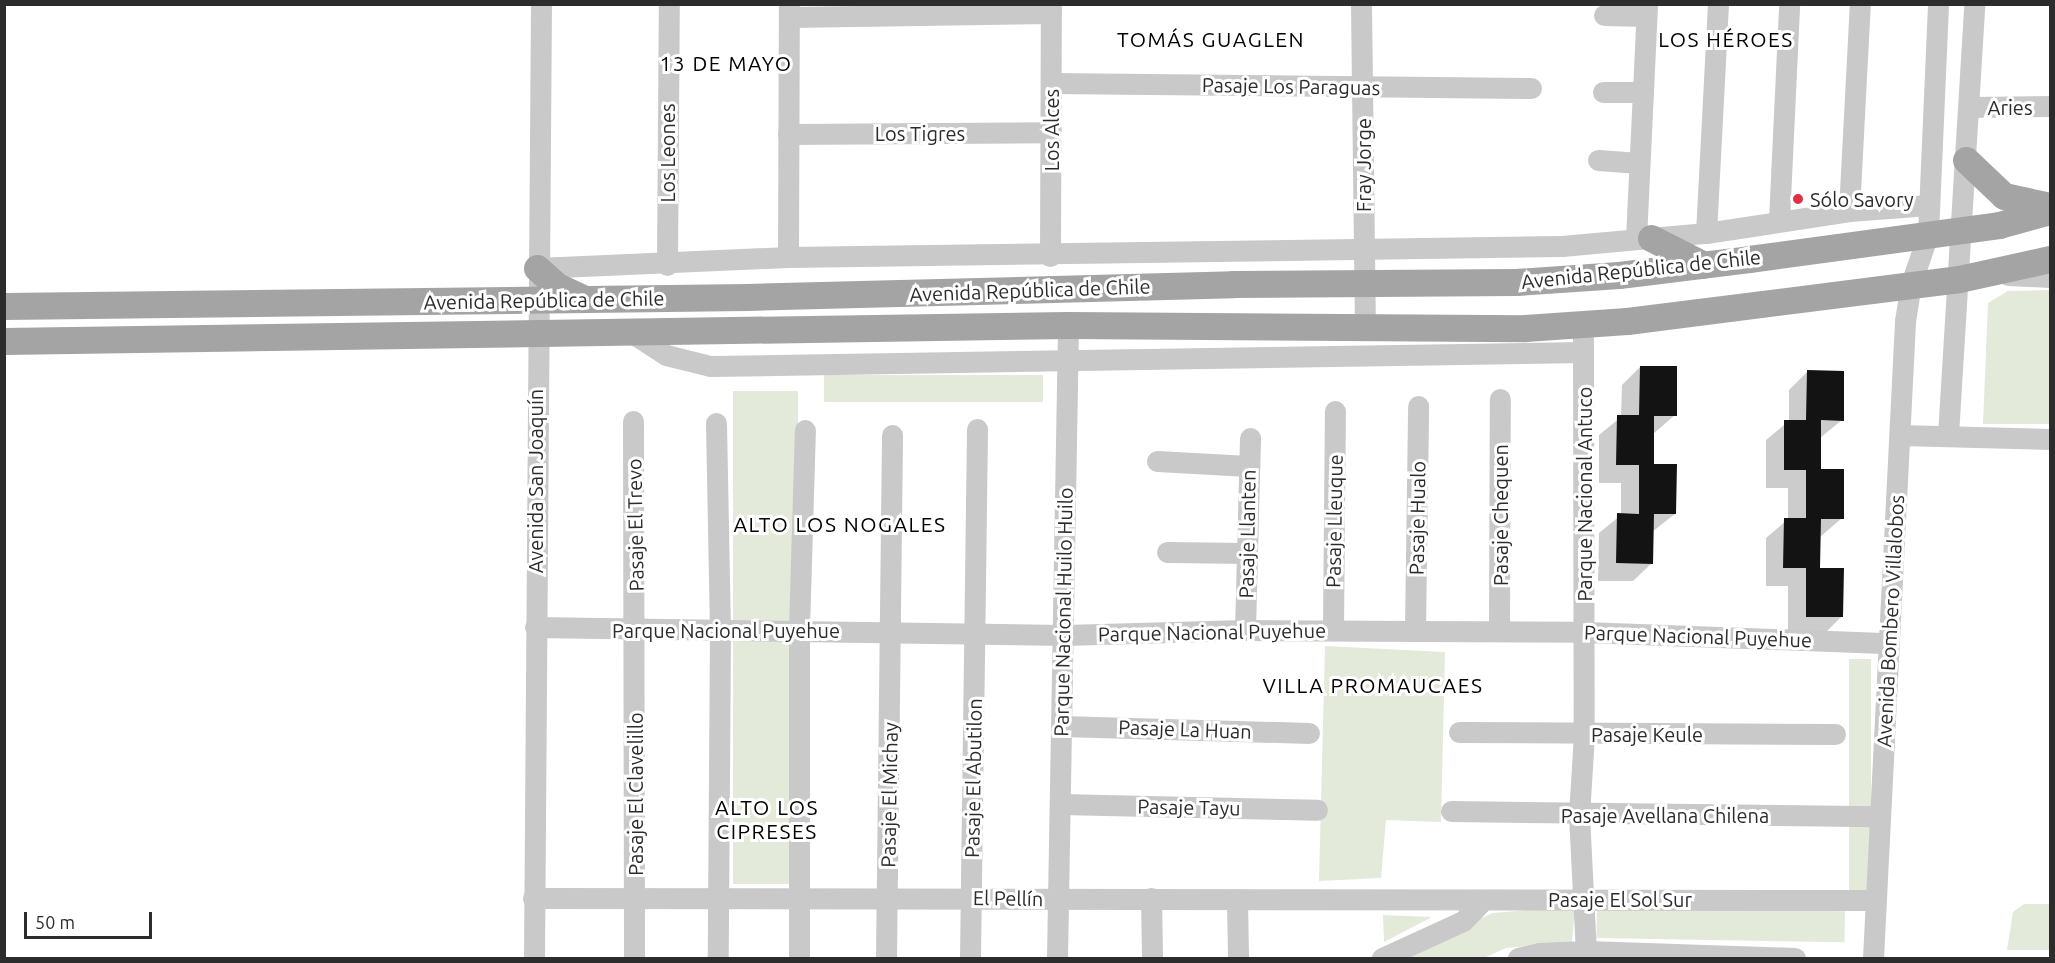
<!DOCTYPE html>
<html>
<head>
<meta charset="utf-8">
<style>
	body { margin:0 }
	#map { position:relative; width:2055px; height:963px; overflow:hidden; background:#fff; font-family:Ubuntu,sans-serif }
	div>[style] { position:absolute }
	.green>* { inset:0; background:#e3ead9; transform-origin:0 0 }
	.shadow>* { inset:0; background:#0003 }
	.building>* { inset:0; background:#131313 }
	.minor>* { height:21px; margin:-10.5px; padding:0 10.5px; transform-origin:10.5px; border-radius:10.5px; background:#c9c9c9 }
	.major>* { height:27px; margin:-13.5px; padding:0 13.5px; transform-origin:13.5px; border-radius:13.5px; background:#a4a4a4 }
	.dots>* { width:16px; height:16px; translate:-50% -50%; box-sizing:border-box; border:3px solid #fff; border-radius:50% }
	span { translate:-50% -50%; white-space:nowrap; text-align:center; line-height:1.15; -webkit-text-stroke:6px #fff; paint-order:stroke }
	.street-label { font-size:20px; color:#2c2c2c }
	.poi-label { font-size:20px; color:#2c2c2c }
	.left { translate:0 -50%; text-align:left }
	.neighbourhood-label { font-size:21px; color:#000; letter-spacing:1.5px }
	.frame { position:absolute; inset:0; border:6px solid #2c2c2c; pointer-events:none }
	.scale { position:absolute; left:24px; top:912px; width:128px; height:27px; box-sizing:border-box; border:3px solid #2c2c2c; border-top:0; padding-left:8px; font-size:18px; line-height:21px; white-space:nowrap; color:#2c2c2c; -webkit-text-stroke:4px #fff; paint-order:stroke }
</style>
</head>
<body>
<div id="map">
	<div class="green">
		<div style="clip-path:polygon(2050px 290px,2050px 424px,1983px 424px,1988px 303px,2008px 291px)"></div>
		<div style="left:1043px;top:375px;width:27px;height:219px;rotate:90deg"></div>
		<div style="left:733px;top:391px;width:65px;height:493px"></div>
		<div style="clip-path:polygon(1325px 646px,1445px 652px,1441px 822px,1386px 820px,1381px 878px,1319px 881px)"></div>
		<div style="left:1849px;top:659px;width:22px;height:232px"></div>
		<div style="clip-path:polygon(2024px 904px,2050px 904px,2050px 950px,2007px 950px,2013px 912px)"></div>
		<div style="clip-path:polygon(1575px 906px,1572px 942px,1506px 948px,1484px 958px,1398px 958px,1492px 913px)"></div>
		<div style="left:1597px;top:907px;width:248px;height:31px;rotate:1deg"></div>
		<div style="clip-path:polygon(1383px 915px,1432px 917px,1384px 942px)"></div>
	</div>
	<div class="shadow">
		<div style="clip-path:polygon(1640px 367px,1675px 415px,1653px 434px,1652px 466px,1675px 514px,1652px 532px,1652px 563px,1633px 581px,1598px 581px,1599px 533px,1621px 515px,1621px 483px,1599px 483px,1599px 435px,1621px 417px,1622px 385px)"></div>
		<div style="clip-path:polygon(1807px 372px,1842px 420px,1820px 438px,1819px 470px,1842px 518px,1820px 537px,1819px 569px,1842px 616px,1823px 635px,1788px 634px,1788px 586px,1766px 586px,1766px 538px,1788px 519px,1788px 488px,1766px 488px,1766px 440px,1789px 421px,1789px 390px)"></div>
	</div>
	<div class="building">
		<div style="clip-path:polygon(1640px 366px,1677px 366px,1677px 416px,1654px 416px,1654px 464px,1677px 464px,1676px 514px,1654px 514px,1653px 564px,1616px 563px,1617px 513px,1639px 514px,1639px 465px,1616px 465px,1617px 415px,1639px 415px)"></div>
		<div style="clip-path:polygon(1807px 370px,1844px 371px,1844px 421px,1821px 420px,1821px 469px,1844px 469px,1844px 519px,1821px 519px,1820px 568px,1844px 568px,1843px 617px,1806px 617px,1806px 568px,1783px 568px,1784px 518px,1806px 518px,1806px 470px,1784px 470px,1784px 420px,1806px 420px)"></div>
	</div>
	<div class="minor">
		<div style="left:1361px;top:4px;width:321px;rotate:89.3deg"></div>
		<div style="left:1604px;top:15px;width:42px;rotate:1.4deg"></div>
		<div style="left:790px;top:17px;width:261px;rotate:-0.9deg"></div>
		<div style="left:1051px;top:83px;width:480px;rotate:0.6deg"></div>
		<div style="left:1603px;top:92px;width:40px"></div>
		<div style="left:1969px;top:107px;width:81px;rotate:-0.7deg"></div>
		<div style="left:788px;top:134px;width:263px;rotate:-0.4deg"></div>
		<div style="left:1598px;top:160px;width:41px;rotate:4.2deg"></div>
		<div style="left:1849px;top:211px;width:207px;rotate:-87deg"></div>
		<div style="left:1779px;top:220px;width:216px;rotate:-87.3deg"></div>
		<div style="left:1706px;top:233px;width:229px;rotate:-87deg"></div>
		<div style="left:1636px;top:239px;width:235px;rotate:-87.3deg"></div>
		<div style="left:1050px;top:256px;width:252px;rotate:-89.8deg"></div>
		<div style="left:788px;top:257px;width:253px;rotate:-89.8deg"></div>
		<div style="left:667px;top:265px;width:261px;rotate:-89.6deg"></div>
		<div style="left:537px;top:268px;width:251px;rotate:-2.5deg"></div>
		<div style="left:788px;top:257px;width:774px;rotate:-0.81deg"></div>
		<div style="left:1562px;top:246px;width:145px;rotate:-5.2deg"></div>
		<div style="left:1706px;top:233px;width:145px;rotate:-8.7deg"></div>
		<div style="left:1849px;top:211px;width:80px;rotate:-4.3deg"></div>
		<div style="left:2008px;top:275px;width:42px;rotate:2.7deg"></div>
		<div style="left:629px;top:331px;width:44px;rotate:33deg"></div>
		<div style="left:666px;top:355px;width:45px;rotate:14deg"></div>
		<div style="left:710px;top:366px;width:873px;rotate:-0.92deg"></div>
		<div style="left:1583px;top:338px;width:396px;rotate:89.9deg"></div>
		<div style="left:1584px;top:734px;width:81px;rotate:93.5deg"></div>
		<div style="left:1579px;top:815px;width:136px;rotate:87.1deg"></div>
		<div style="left:633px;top:421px;width:537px;rotate:89.89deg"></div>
		<div style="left:716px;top:423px;width:208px;rotate:88.9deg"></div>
		<div style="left:720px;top:631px;width:327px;rotate:90.4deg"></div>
		<div style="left:1900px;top:435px;width:150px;rotate:1.5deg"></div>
		<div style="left:1948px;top:435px;width:432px;rotate:-86.5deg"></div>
		<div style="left:1157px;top:461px;width:91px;rotate:3.1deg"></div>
		<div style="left:1167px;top:552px;width:80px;rotate:0.7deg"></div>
		<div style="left:535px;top:627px;width:529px;rotate:0.87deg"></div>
		<div style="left:1064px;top:635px;width:181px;rotate:-1.6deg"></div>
		<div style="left:1245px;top:630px;width:339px;rotate:0.3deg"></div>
		<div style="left:1584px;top:632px;width:305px;rotate:2.1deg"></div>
		<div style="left:1245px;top:630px;width:192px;rotate:-88.5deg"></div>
		<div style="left:1333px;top:630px;width:219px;rotate:-89.5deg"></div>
		<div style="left:1415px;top:630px;width:224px;rotate:-89.2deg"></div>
		<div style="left:1499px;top:631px;width:232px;rotate:-89.8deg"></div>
		<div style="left:1061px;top:726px;width:248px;rotate:1.6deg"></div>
		<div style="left:1459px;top:732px;width:376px;rotate:0.3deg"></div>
		<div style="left:1060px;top:804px;width:257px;rotate:1.3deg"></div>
		<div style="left:1451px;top:811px;width:428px;rotate:0.7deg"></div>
		<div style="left:533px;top:898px;width:1343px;rotate:0.09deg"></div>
		<div style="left:1151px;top:898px;width:60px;rotate:89deg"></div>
		<div style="left:1237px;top:899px;width:59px;rotate:89deg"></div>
		<div style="left:534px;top:958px;width:954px;rotate:-89.58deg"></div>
		<div style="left:799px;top:958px;width:329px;rotate:-90deg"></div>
		<div style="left:799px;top:629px;width:199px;rotate:-88.3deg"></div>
		<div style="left:886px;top:958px;width:523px;rotate:-89.34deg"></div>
		<div style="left:970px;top:958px;width:529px;rotate:-89.24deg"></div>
		<div style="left:1057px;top:958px;width:633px;rotate:-89deg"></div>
		<div style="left:1382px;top:958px;width:89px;rotate:-24.6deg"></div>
		<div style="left:1463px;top:921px;width:29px;rotate:-46deg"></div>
		<div style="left:1518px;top:958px;width:22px;rotate:-13deg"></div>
		<div style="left:1539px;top:953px;width:47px;rotate:-2.4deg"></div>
		<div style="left:1586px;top:951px;width:209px;rotate:1.9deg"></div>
		<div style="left:1873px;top:958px;width:638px;rotate:-87.12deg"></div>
		<div style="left:1905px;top:321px;width:37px;rotate:-81deg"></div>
		<div style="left:1911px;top:284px;width:53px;rotate:-71.2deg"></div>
		<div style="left:1928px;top:234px;width:230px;rotate:-87.5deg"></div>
	</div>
	<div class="major">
		<div style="left:1966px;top:160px;width:52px;rotate:43.5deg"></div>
		<div style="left:2004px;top:196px;width:47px;rotate:12.3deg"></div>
		<div style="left:1651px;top:238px;width:59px;rotate:27deg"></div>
		<div style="left:537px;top:268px;width:27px;rotate:42deg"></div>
		<div style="left:557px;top:286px;width:29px;rotate:25deg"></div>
		<div style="left:4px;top:306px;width:743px;rotate:-0.69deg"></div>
		<div style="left:747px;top:297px;width:486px;rotate:-1.5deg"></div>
		<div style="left:1233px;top:284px;width:283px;rotate:-0.4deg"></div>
		<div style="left:1516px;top:282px;width:103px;rotate:-3.9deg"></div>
		<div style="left:1619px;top:275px;width:131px;rotate:-7deg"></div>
		<div style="left:1749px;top:259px;width:252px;rotate:-7.7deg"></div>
		<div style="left:1999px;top:225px;width:53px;rotate:-15.4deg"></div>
		<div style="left:4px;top:341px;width:1064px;rotate:-0.86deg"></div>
		<div style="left:1068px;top:325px;width:457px;rotate:0.4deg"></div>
		<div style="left:1525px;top:328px;width:102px;rotate:-3.9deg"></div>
		<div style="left:1627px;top:321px;width:335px;rotate:-7.2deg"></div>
		<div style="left:1959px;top:279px;width:93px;rotate:-12.4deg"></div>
	</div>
	<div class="dots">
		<div style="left:1798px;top:199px;background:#e22f44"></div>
	</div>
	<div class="street-label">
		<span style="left:1291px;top:86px;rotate:1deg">Pasaje Los Paraguas</span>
		<span style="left:2010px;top:107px">Aries</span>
		<span style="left:1051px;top:130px;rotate:-90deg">Los Alces</span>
		<span style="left:920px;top:133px">Los Tigres</span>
		<span style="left:667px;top:153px;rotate:-90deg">Los Leones</span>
		<span style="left:1363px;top:165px;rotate:-90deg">Fray Jorge</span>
		<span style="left:1641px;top:269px;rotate:-6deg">Avenida República de Chile</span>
		<span style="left:1030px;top:290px;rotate:-2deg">Avenida República de Chile</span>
		<span style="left:544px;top:300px;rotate:-1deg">Avenida República de Chile</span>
		<span style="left:535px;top:481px;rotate:-90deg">Avenida San Joaquín</span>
		<span style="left:1584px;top:494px;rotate:-90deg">Parque Nacional Antuco</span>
		<span style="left:1500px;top:515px;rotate:-90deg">Pasaje Chequen</span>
		<span style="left:1417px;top:518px;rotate:-89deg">Pasaje Hualo</span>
		<span style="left:1334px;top:521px;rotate:-89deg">Pasaje Lleuque</span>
		<span style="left:635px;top:525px;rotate:-91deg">Pasaje El Trevo</span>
		<span style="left:1247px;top:534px;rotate:-89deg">Pasaje Llanten</span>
		<span style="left:1063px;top:612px;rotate:-89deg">Parque Nacional Huilo Huilo</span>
		<span style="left:1890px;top:621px;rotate:-87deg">Avenida Bombero Villalobos</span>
		<span style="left:726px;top:630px">Parque Nacional Puyehue</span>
		<span style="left:1212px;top:632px;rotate:-1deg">Parque Nacional Puyehue</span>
		<span style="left:1698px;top:636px;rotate:2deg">Parque Nacional Puyehue</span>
		<span style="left:1185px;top:729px;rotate:2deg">Pasaje La Huan</span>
		<span style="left:1647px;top:734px">Pasaje Keule</span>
		<span style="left:973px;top:778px;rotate:-89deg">Pasaje El Abutilon</span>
		<span style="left:635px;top:794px;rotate:-90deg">Pasaje El Clavelillo</span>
		<span style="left:889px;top:795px;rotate:-89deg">Pasaje El Michay</span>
		<span style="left:1189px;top:807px;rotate:1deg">Pasaje Tayu</span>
		<span style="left:1665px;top:815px">Pasaje Avellana Chilena</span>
		<span style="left:1008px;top:898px;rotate:1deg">El Pellín</span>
		<span style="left:1620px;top:899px">Pasaje El Sol Sur</span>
	</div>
	<div class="poi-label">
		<span class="left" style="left:1810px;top:199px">Sólo Savory</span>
	</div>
	<div class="neighbourhood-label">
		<span style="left:1211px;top:39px">TOMÁS GUAGLEN</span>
		<span style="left:1726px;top:39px">LOS HÉROES</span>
		<span style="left:726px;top:63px">13 DE MAYO</span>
		<span style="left:840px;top:524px">ALTO LOS NOGALES</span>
		<span style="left:1373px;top:685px">VILLA PROMAUCAES</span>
		<span style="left:767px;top:819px">ALTO LOS<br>CIPRESES</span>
	</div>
	<div class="frame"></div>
	<div class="scale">50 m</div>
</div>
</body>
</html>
